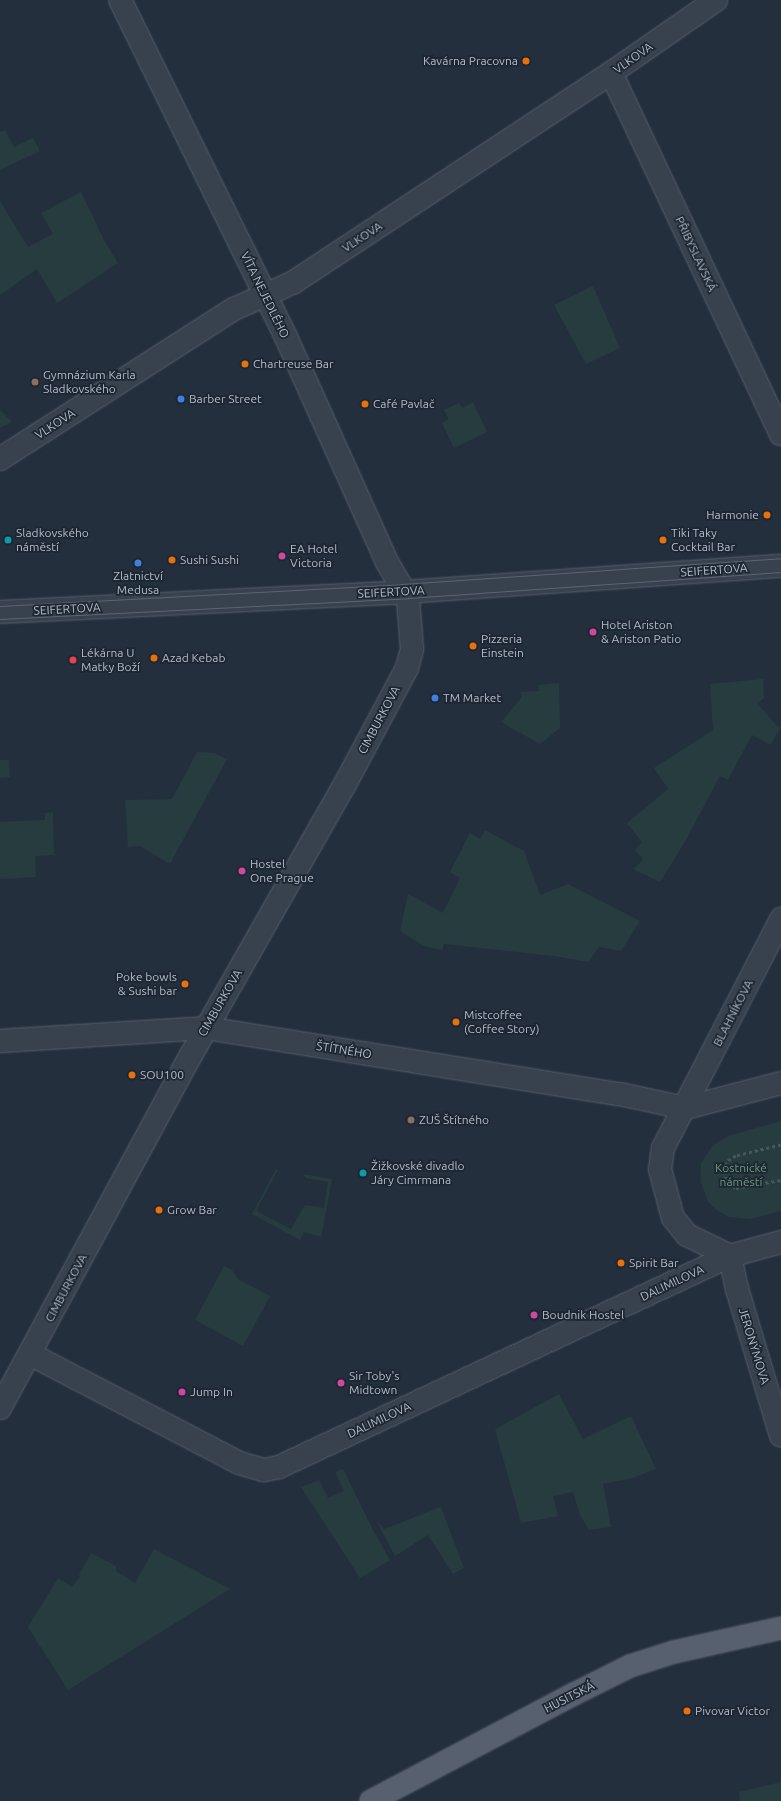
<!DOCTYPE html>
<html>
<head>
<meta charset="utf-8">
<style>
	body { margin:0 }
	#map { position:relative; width:781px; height:1801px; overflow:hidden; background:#242f3e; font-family:Ubuntu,sans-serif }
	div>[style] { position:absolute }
	.green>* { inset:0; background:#263c3f }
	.path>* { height:2.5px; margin-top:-1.25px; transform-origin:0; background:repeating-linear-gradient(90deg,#44595c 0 3px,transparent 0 6px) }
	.roads { filter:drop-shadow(0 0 1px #565f6c) drop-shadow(0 0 1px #565f6c) }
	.minor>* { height:22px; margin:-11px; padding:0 11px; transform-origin:11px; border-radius:11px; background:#38414e }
	.major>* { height:22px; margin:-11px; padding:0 11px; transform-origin:11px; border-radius:11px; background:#56606e }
	.tram>* { height:1px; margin:-0.5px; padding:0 0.5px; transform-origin:0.5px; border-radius:0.5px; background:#5a6575 }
	.dots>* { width:11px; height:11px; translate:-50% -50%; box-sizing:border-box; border:2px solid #1d2633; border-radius:50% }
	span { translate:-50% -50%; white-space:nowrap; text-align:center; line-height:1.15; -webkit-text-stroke:3.5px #1d2633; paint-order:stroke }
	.street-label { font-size:12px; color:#b4bcc9 }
	.poi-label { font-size:12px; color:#b4bcc9 }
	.right { translate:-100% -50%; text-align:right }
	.left { translate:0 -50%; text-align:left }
	.park-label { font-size:12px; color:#6b9a76 }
</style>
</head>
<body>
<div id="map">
	<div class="green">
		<div style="clip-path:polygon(5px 130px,14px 147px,33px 138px,40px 151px,0 170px,0 132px)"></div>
		<div style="clip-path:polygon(81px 192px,105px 242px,118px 263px,57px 303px,37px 269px,0 295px,0 201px,28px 247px,53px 234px,41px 213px)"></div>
		<div style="clip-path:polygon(593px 286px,620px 348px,586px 364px,554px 305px)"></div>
		<div style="clip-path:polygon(473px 402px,487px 432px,454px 448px,442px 423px,449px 419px,444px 410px,459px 403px,462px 408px)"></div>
		<div style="clip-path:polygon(0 410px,12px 422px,0 428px)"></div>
		<div style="clip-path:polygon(763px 679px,764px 698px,757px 703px,777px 726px,781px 727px,771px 745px,752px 735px,728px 780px,720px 776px,686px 840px,660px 882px,633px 869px,643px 860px,635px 850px,642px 842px,627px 823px,668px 789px,654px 768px,713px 730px,710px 684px)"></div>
		<div style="clip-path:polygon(559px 683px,560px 728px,540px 744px,501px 722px,522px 697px,521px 692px,539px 691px,538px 685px)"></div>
		<div style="clip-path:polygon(197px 752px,214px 753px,227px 759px,170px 864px,140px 846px,128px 847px,125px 800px,172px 799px)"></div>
		<div style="clip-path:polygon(0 760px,9px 760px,10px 777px,0 778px)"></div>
		<div style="clip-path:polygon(53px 812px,54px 855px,35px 856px,36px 877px,0 879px,0 822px,45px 820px,45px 813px)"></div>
		<div style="clip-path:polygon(485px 830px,524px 851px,540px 895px,568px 884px,640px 921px,621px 951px,599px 947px,588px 962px,554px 956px,444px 944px,442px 950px,424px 946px,400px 931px,408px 894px,443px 913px,460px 878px,450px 872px,470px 833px,480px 839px)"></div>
		<div style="clip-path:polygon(781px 1121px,781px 1211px,751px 1219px,729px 1217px,718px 1211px,708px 1202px,701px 1182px,701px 1163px,713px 1145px,728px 1136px)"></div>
		<div style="clip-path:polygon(276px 1169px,278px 1170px,256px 1211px,291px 1229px,305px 1205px,324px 1208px,328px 1182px,306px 1178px,303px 1174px,332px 1179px,321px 1237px,304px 1232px,300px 1240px,252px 1214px)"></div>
		<div style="clip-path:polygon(224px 1266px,232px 1270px,238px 1279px,270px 1296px,243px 1346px,195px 1320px)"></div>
		<div style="clip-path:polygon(559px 1394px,583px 1439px,631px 1416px,656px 1469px,629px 1479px,603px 1484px,611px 1527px,589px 1530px,580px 1515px,573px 1492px,553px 1496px,558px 1516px,521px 1523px,495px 1429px)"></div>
		<div style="clip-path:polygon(343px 1469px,373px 1530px,390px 1560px,360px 1578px,301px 1487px,319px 1480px,328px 1498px,344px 1491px,335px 1472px)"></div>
		<div style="clip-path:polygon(441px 1507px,464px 1568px,453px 1574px,428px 1535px,395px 1556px,376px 1520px,384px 1529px)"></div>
		<div style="clip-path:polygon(154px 1549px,230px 1589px,68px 1690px,28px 1627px,58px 1578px,72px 1587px,80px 1577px,79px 1575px,91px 1553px,116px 1566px,116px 1571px,135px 1583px)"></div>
		<div style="clip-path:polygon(781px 1782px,781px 1801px,740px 1801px,739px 1792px)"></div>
	</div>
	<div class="path">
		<div style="left:781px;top:1145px;width:46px;rotate:166.3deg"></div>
		<div style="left:736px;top:1156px;width:12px;rotate:149deg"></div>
		<div style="left:726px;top:1162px;width:9px;rotate:103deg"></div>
		<div style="left:724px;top:1171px;width:13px;rotate:72deg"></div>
		<div style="left:728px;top:1183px;width:9px;rotate:32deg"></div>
		<div style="left:736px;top:1188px;width:46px;rotate:-10.1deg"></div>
	</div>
	<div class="roads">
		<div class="minor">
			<div style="left:611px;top:73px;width:399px;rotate:64.8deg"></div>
			<div style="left:0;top:459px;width:278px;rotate:-32.7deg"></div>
			<div style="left:234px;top:309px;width:66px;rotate:-24.2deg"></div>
			<div style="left:294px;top:282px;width:380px;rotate:-33.4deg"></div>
			<div style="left:611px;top:73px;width:128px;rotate:-34.8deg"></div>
			<div style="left:0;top:612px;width:405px;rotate:-2.8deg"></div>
			<div style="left:405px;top:592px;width:377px;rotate:-4deg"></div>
			<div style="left:0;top:1041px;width:206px;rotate:-3.6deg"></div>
			<div style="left:206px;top:1028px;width:419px;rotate:9.1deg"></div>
			<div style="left:620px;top:1094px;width:66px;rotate:12.2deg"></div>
			<div style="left:685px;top:1108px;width:99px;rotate:-14.6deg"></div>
			<div style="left:730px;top:1256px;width:48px;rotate:-154deg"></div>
			<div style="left:687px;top:1235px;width:22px;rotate:-129deg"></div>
			<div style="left:673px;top:1218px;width:51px;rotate:-104.9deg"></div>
			<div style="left:660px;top:1169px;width:21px;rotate:-82deg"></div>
			<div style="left:663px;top:1148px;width:258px;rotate:-62.7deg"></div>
			<div style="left:730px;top:1256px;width:34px;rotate:78deg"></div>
			<div style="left:737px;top:1289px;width:153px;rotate:73.3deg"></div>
			<div style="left:30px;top:1354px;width:236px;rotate:27.5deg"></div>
			<div style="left:239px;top:1463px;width:26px;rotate:16deg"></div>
			<div style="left:264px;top:1470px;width:15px;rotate:-11deg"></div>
			<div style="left:279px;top:1467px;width:498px;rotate:-25.1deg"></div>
			<div style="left:730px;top:1256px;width:53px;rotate:-15.4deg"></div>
			<div style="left:0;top:1408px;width:401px;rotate:-61.6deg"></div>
			<div style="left:191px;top:1055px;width:309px;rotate:-60.4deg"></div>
			<div style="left:344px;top:786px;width:134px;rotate:-61.9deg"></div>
			<div style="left:407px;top:668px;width:20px;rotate:-75deg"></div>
			<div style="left:412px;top:649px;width:51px;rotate:-94.5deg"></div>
			<div style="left:408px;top:598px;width:42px;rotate:-120.3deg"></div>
			<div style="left:387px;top:562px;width:249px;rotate:-114.2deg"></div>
			<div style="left:285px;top:335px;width:373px;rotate:-116.2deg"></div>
		</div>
		<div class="major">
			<div style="left:371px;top:1801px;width:229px;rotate:-27.8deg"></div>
			<div style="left:574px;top:1694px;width:63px;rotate:-26.6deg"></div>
			<div style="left:630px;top:1666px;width:46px;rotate:-17.7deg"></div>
			<div style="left:674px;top:1652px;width:110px;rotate:-12.6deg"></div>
		</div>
	</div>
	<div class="tram">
		<div style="left:0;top:606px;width:403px;rotate:-3.1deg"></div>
		<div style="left:402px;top:584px;width:380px;rotate:-3.9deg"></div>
		<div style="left:0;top:619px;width:409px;rotate:-2.9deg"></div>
		<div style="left:408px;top:598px;width:374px;rotate:-4deg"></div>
	</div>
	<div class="dots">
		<div style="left:526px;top:61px;background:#e8710a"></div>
		<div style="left:245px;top:364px;background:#e8710a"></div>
		<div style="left:35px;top:382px;background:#8d6e63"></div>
		<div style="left:181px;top:399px;background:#3f7fe0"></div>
		<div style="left:365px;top:404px;background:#e8710a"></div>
		<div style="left:767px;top:515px;background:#e8710a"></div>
		<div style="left:8px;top:540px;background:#0f9aa8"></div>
		<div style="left:663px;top:540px;background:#e8710a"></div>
		<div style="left:282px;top:556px;background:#d1479c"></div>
		<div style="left:172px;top:560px;background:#e8710a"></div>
		<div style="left:138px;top:563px;background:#3f7fe0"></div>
		<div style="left:593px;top:632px;background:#d1479c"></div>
		<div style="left:473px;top:646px;background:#e8710a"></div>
		<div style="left:154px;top:658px;background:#e8710a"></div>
		<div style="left:73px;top:660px;background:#e0444e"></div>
		<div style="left:435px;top:698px;background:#3f7fe0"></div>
		<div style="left:242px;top:871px;background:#d1479c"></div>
		<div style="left:185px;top:984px;background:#e8710a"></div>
		<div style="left:456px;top:1022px;background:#e8710a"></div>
		<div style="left:132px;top:1075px;background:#e8710a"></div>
		<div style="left:411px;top:1120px;background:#8d6e63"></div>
		<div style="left:363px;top:1173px;background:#0f9aa8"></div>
		<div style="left:159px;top:1210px;background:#e8710a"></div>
		<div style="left:621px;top:1263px;background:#e8710a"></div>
		<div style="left:534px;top:1315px;background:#d1479c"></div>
		<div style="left:341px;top:1383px;background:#d1479c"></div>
		<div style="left:182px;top:1392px;background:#d1479c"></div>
		<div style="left:687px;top:1711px;background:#e8710a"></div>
	</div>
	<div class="street-label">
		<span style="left:633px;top:58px;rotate:-35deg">VLKOVA</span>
		<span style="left:362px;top:237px;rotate:-33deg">VLKOVA</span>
		<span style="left:696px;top:254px;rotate:65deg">PŘIBYSLAVSKÁ</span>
		<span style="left:265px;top:295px;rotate:64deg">VÍTA NEJEDLÉHO</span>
		<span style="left:55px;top:424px;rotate:-33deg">VLKOVA</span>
		<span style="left:714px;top:570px;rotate:-4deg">SEIFERTOVA</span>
		<span style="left:391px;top:592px;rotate:-3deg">SEIFERTOVA</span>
		<span style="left:67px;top:609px;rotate:-3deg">SEIFERTOVA</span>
		<span style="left:379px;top:720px;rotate:-62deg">CIMBURKOVA</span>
		<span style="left:220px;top:1003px;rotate:-60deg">CIMBURKOVA</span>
		<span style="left:733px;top:1013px;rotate:-63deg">BLAHNÍKOVA</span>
		<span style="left:344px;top:1050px;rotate:9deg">ŠTÍTNÉHO</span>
		<span style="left:672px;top:1283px;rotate:-25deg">DALIMILOVA</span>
		<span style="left:66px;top:1288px;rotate:-62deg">CIMBURKOVA</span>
		<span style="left:754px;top:1346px;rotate:73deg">JERONÝMOVA</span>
		<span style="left:379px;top:1420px;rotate:-25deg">DALIMILOVA</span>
		<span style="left:569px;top:1697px;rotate:-27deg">HUSITSKÁ</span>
	</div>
	<div class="poi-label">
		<span class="right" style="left:518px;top:61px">Kavárna Pracovna</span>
		<span class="left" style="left:253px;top:364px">Chartreuse Bar</span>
		<span class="left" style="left:43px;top:382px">Gymnázium Karla<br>Sladkovského</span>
		<span class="left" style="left:189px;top:399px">Barber Street</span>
		<span class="left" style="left:373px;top:404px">Café Pavlač</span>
		<span class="right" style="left:759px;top:515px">Harmonie</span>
		<span class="left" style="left:16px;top:540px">Sladkovského<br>náměstí</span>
		<span class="left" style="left:671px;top:540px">Tiki Taky<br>Cocktail Bar</span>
		<span class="left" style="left:290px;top:556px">EA Hotel<br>Victoria</span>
		<span class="left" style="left:180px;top:560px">Sushi Sushi</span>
		<span style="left:138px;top:583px">Zlatnictví<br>Medusa</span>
		<span class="left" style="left:601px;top:632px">Hotel Ariston<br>&amp; Ariston Patio</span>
		<span class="left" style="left:481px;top:646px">Pizzeria<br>Einstein</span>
		<span class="left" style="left:81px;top:660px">Lékárna U<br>Matky Boží</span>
		<span class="left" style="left:162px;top:658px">Azad Kebab</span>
		<span class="left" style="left:443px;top:698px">TM Market</span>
		<span class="left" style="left:250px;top:871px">Hostel<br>One Prague</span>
		<span class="right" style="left:177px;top:984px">Poke bowls<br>&amp; Sushi bar</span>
		<span class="left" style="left:464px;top:1022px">Mistcoffee<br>(Coffee Story)</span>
		<span class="left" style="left:140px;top:1075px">SOU100</span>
		<span class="left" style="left:419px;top:1120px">ZUŠ Štítného</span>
		<span class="left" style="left:371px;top:1173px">Žižkovské divadlo<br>Járy Cimrmana</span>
		<span class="left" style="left:167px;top:1210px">Grow Bar</span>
		<span class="left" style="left:629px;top:1263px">Spirit Bar</span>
		<span class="left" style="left:542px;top:1315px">Boudnik Hostel</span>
		<span class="left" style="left:349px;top:1383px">Sir Toby's<br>Midtown</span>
		<span class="left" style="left:190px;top:1392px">Jump In</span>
		<span class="left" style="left:695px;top:1711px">Pivovar Victor</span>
	</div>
	<div class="park-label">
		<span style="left:741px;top:1175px">Kostnické<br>náměstí</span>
	</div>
</div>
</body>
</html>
